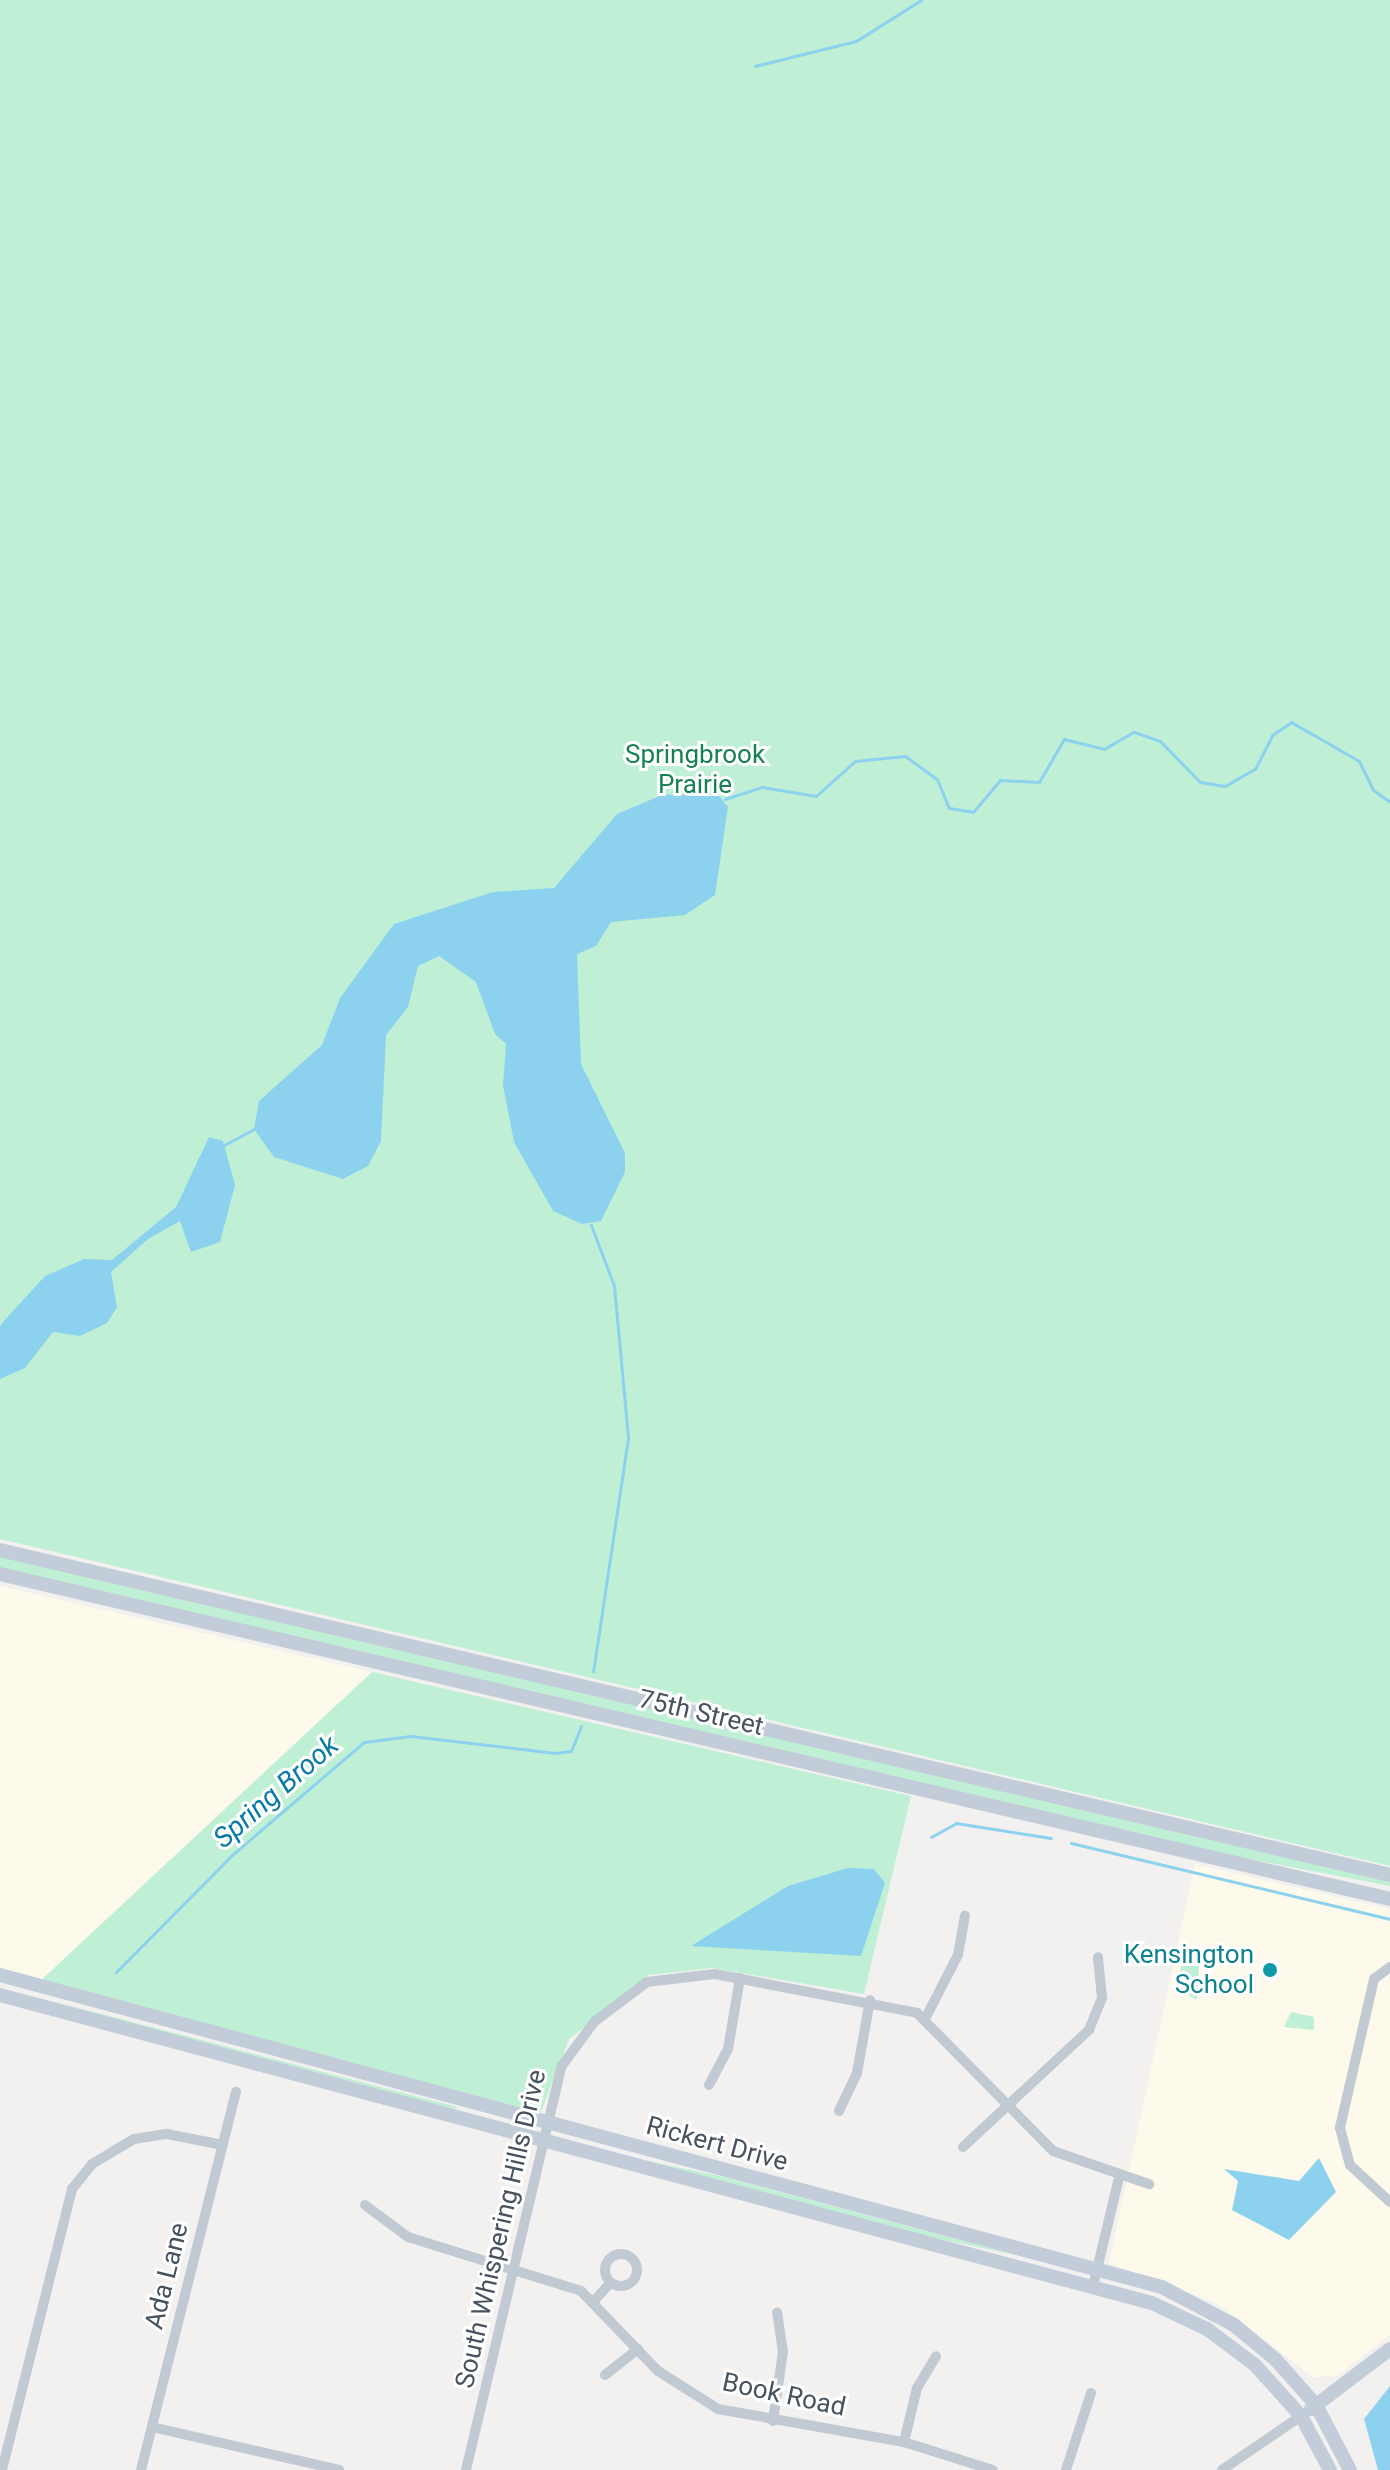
<!DOCTYPE html>
<html>
<head>
<meta charset="utf-8">
<style>
	body { margin:0 }
	#map { position:relative; width:1390px; height:2470px; overflow:hidden; background:#f3f1f0; font-family:Roboto,sans-serif }
	div>[style] { position:absolute }
	.commercial>* { inset:0; background:#fdf9eb }
	.green>* { inset:0; background:#bff0d6 }
	.water>* { inset:0; background:#8cd2ee }
	.stream>* { height:3px; margin:-1.5px; padding:0 1.5px; transform-origin:1.5px; border-radius:1.5px; background:#8cd2ee }
	.street>* { height:10px; margin:-5px; padding:0 5px; transform-origin:5px; border-radius:5px; background:#c1cad2 }
	.street>.ring { margin:-5px; padding:0; box-sizing:content-box; background:none; border:10px solid #c1cad2; border-radius:50% }
	.secondary>* { height:14px; margin:-7px; padding:0 7px; transform-origin:7px; border-radius:7px; background:#c3ccd9 }
	.dots>* { width:22px; height:22px; translate:-50% -50%; box-sizing:border-box; border:4px solid #fff; border-radius:50% }
	span { translate:-50% -50%; white-space:nowrap; text-align:center; line-height:1.15; -webkit-text-stroke:6px #fff; paint-order:stroke }
	.park-label { font-size:26px; color:#168254 }
	.street-label { font-size:26px; color:#48525e }
	.culture-label { font-size:26px; color:#0d838f }
	.right { translate:-100% -50%; text-align:right }
	.water-label { font-size:28px; color:#0a7aa7; font-style:italic }
</style>
</head>
<body>
<div id="map">
	<div class="commercial">
		<div style="clip-path:polygon(0 1586px,372px 1672px,38px 1983px,0 1969px)"></div>
		<div style="clip-path:polygon(1195px 1864px,1390px 1909px,1390px 2335px,1337px 2376px,1313px 2377px,1218px 2304px,1109px 2263px)"></div>
	</div>
	<div class="green">
		<div style="clip-path:polygon(0 0,1390px 0,1390px 1866px,0 1539px)"></div>
		<div style="clip-path:polygon(0 1556px,1390px 1881px,1390px 1886px,1233px 1856px,0 1569px)"></div>
		<div style="clip-path:polygon(372px 1672px,911px 1796px,864px 1994px,712px 1968px,649px 1975px,569px 2039px,540px 2114px,38px 1983px)"></div>
		<div style="clip-path:polygon(1182px 1964px,1199px 1965px,1197px 2000px,1176px 1988px)"></div>
		<div style="clip-path:polygon(37px 1997px,457px 2107px,456px 2109px,360px 2089px)"></div>
		<div style="clip-path:polygon(1291px 2012px,1314px 2017px,1314px 2030px,1284px 2027px)"></div>
		<div style="clip-path:polygon(634px 2158px,724px 2177px,1020px 2256px,921px 2235px)"></div>
	</div>
	<div class="water">
		<div style="clip-path:polygon(717px 793px,728px 807px,715px 895px,685px 915px,611px 922px,596px 946px,577px 954px,581px 1064px,625px 1153px,625px 1172px,601px 1221px,582px 1224px,553px 1211px,514px 1142px,503px 1085px,506px 1044px,495px 1034px,476px 982px,439px 956px,418px 966px,408px 1007px,386px 1035px,381px 1141px,368px 1166px,343px 1179px,274px 1157px,254px 1129px,259px 1101px,322px 1045px,340px 998px,394px 924px,493px 892px,554px 888px,617px 814px,662px 795px)"></div>
		<div style="clip-path:polygon(209px 1137px,223px 1141px,235px 1185px,220px 1242px,191px 1252px,180px 1221px,148px 1239px,111px 1272px,117px 1307px,107px 1323px,80px 1336px,53px 1332px,25px 1368px,0 1379px,0 1326px,11px 1313px,45px 1276px,84px 1259px,112px 1260px,176px 1207px)"></div>
		<div style="clip-path:polygon(848px 1868px,874px 1869px,885px 1883px,861px 1956px,691px 1946px,788px 1886px)"></div>
		<div style="clip-path:polygon(1319px 2158px,1336px 2192px,1289px 2240px,1232px 2210px,1238px 2181px,1224px 2169px,1299px 2181px)"></div>
		<div style="clip-path:polygon(1390px 2386px,1390px 2470px,1378px 2470px,1364px 2419px)"></div>
	</div>
	<div class="stream">
		<div style="left:755px;top:66px;width:104px;rotate:-13.9deg"></div>
		<div style="left:856px;top:41px;width:77px;rotate:-32.2deg"></div>
		<div style="left:725px;top:799px;width:39px;rotate:-18deg"></div>
		<div style="left:762px;top:787px;width:55px;rotate:9.5deg"></div>
		<div style="left:816px;top:796px;width:52px;rotate:-41.9deg"></div>
		<div style="left:855px;top:761px;width:50px;rotate:-5.7deg"></div>
		<div style="left:905px;top:756px;width:39px;rotate:36deg"></div>
		<div style="left:937px;top:779px;width:31px;rotate:68deg"></div>
		<div style="left:949px;top:808px;width:24px;rotate:9deg"></div>
		<div style="left:973px;top:812px;width:42px;rotate:-49.8deg"></div>
		<div style="left:1000px;top:780px;width:39px;rotate:3deg"></div>
		<div style="left:1039px;top:782px;width:50px;rotate:-59.8deg"></div>
		<div style="left:1064px;top:739px;width:41px;rotate:14deg"></div>
		<div style="left:1104px;top:749px;width:34px;rotate:-30deg"></div>
		<div style="left:1134px;top:732px;width:28px;rotate:19deg"></div>
		<div style="left:1160px;top:741px;width:57px;rotate:45.7deg"></div>
		<div style="left:1200px;top:782px;width:25px;rotate:9deg"></div>
		<div style="left:1225px;top:786px;width:34px;rotate:-30deg"></div>
		<div style="left:1255px;top:769px;width:38px;rotate:-63deg"></div>
		<div style="left:1272px;top:735px;width:23px;rotate:-34deg"></div>
		<div style="left:1291px;top:722px;width:78px;rotate:29.8deg"></div>
		<div style="left:1359px;top:761px;width:32px;rotate:64deg"></div>
		<div style="left:1373px;top:790px;width:21px;rotate:35deg"></div>
		<div style="left:224px;top:1145px;width:34px;rotate:-28deg"></div>
		<div style="left:591px;top:1225px;width:65px;rotate:69.3deg"></div>
		<div style="left:614px;top:1286px;width:153px;rotate:84.7deg"></div>
		<div style="left:628px;top:1438px;width:236px;rotate:98.5deg"></div>
		<div style="left:931px;top:1837px;width:29px;rotate:-29deg"></div>
		<div style="left:956px;top:1823px;width:96px;rotate:9deg"></div>
		<div style="left:1071px;top:1843px;width:328px;rotate:13.4deg"></div>
		<div style="left:116px;top:1972px;width:165px;rotate:-45.2deg"></div>
		<div style="left:232px;top:1855px;width:174px;rotate:-40.6deg"></div>
		<div style="left:364px;top:1742px;width:47px;rotate:-7.3deg"></div>
		<div style="left:411px;top:1736px;width:145px;rotate:6.7deg"></div>
		<div style="left:555px;top:1753px;width:16px;rotate:-7deg"></div>
		<div style="left:571px;top:1751px;width:27px;rotate:-68deg"></div>
	</div>
	<div class="street">
		<div style="left:1390px;top:1967px;width:20px;rotate:143deg"></div>
		<div style="left:1374px;top:1979px;width:153px;rotate:102.9deg"></div>
		<div style="left:1340px;top:2128px;width:38px;rotate:75deg"></div>
		<div style="left:1350px;top:2165px;width:54px;rotate:42.8deg"></div>
		<div style="left:926px;top:2017px;width:70px;rotate:-62.7deg"></div>
		<div style="left:958px;top:1955px;width:40px;rotate:-80deg"></div>
		<div style="left:709px;top:2085px;width:41px;rotate:-62.2deg"></div>
		<div style="left:728px;top:2049px;width:72px;rotate:-80.4deg"></div>
		<div style="left:839px;top:2111px;width:42px;rotate:-64.7deg"></div>
		<div style="left:857px;top:2073px;width:74px;rotate:-79.9deg"></div>
		<div style="left:963px;top:2147px;width:172px;rotate:-42.9deg"></div>
		<div style="left:1089px;top:2030px;width:35px;rotate:-68deg"></div>
		<div style="left:1102px;top:1998px;width:41px;rotate:-95.6deg"></div>
		<div style="left:365px;top:2205px;width:54px;rotate:36.7deg"></div>
		<div style="left:408px;top:2237px;width:181px;rotate:17.3deg"></div>
		<div style="left:581px;top:2291px;width:111px;rotate:46.1deg"></div>
		<div style="left:658px;top:2371px;width:71px;rotate:32.3deg"></div>
		<div style="left:718px;top:2409px;width:189px;rotate:10.1deg"></div>
		<div style="left:904px;top:2442px;width:93px;rotate:17.5deg"></div>
		<div class="ring" style="left:605px;top:2254px;width:22px;height:22px"></div>
		<div style="left:1093px;top:2286px;width:111px;rotate:-76.5deg"></div>
		<div style="left:594px;top:2301px;width:25px;rotate:-48deg"></div>
		<div style="left:605px;top:2375px;width:42px;rotate:-38.2deg"></div>
		<div style="left:773px;top:2421px;width:70px;rotate:-81.8deg"></div>
		<div style="left:783px;top:2352px;width:40px;rotate:-98.5deg"></div>
		<div style="left:152px;top:2427px;width:192px;rotate:12.9deg"></div>
		<div style="left:904px;top:2442px;width:56px;rotate:-76.5deg"></div>
		<div style="left:917px;top:2388px;width:37px;rotate:-59deg"></div>
		<div style="left:2px;top:2470px;width:290px;rotate:-76deg"></div>
		<div style="left:72px;top:2189px;width:32px;rotate:-51deg"></div>
		<div style="left:92px;top:2164px;width:49px;rotate:-30.8deg"></div>
		<div style="left:134px;top:2139px;width:33px;rotate:-9deg"></div>
		<div style="left:167px;top:2134px;width:57px;rotate:11.1deg"></div>
		<div style="left:141px;top:2470px;width:390px;rotate:-75.9deg"></div>
		<div style="left:466px;top:2470px;width:414px;rotate:-76.7deg"></div>
		<div style="left:561px;top:2067px;width:56px;rotate:-53.7deg"></div>
		<div style="left:594px;top:2022px;width:66px;rotate:-37deg"></div>
		<div style="left:647px;top:1982px;width:68px;rotate:-6.7deg"></div>
		<div style="left:715px;top:1974px;width:206px;rotate:10.9deg"></div>
		<div style="left:917px;top:2013px;width:194px;rotate:45.4deg"></div>
		<div style="left:1053px;top:2151px;width:102px;rotate:19deg"></div>
		<div style="left:1066px;top:2470px;width:81px;rotate:-72deg"></div>
		<div style="left:1222px;top:2470px;width:96px;rotate:-34.4deg"></div>
	</div>
	<div class="secondary">
		<div style="left:0;top:1550px;width:1427px;rotate:13.16deg"></div>
		<div style="left:0;top:1574px;width:1427px;rotate:13.16deg"></div>
		<div style="left:0;top:1975px;width:1203px;rotate:15.03deg"></div>
		<div style="left:1162px;top:2287px;width:81px;rotate:27.8deg"></div>
		<div style="left:1234px;top:2325px;width:53px;rotate:39.7deg"></div>
		<div style="left:1275px;top:2359px;width:62px;rotate:48.3deg"></div>
		<div style="left:1316px;top:2405px;width:73px;rotate:62.4deg"></div>
		<div style="left:0;top:1995px;width:1192px;rotate:14.97deg"></div>
		<div style="left:1152px;top:2303px;width:61px;rotate:25.3deg"></div>
		<div style="left:1207px;top:2329px;width:60px;rotate:36.9deg"></div>
		<div style="left:1255px;top:2365px;width:69px;rotate:48deg"></div>
		<div style="left:1301px;top:2416px;width:61px;rotate:61.8deg"></div>
		<div style="left:1311px;top:2409px;width:99px;rotate:-37.2deg"></div>
	</div>
	<div class="dots">
		<div style="left:1270px;top:1970px;background:#0f9aa8"></div>
	</div>
	<div class="park-label">
		<span style="left:695px;top:770px">Springbrook<br>Prairie</span>
	</div>
	<div class="street-label">
		<span style="left:701px;top:1713px;rotate:13deg">75th Street</span>
		<span style="left:717px;top:2144px;rotate:15deg">Rickert Drive</span>
		<span style="left:501px;top:2229px;rotate:-77deg">South Whispering Hills Drive</span>
		<span style="left:167px;top:2276px;rotate:-76deg">Ada Lane</span>
		<span style="left:784px;top:2395px;rotate:12deg">Book Road</span>
	</div>
	<div class="culture-label">
		<span class="right" style="left:1254px;top:1970px">Kensington<br>School</span>
	</div>
	<div class="water-label">
		<span style="left:276px;top:1792px;rotate:-41deg">Spring Brook</span>
	</div>
</div>
</body>
</html>
